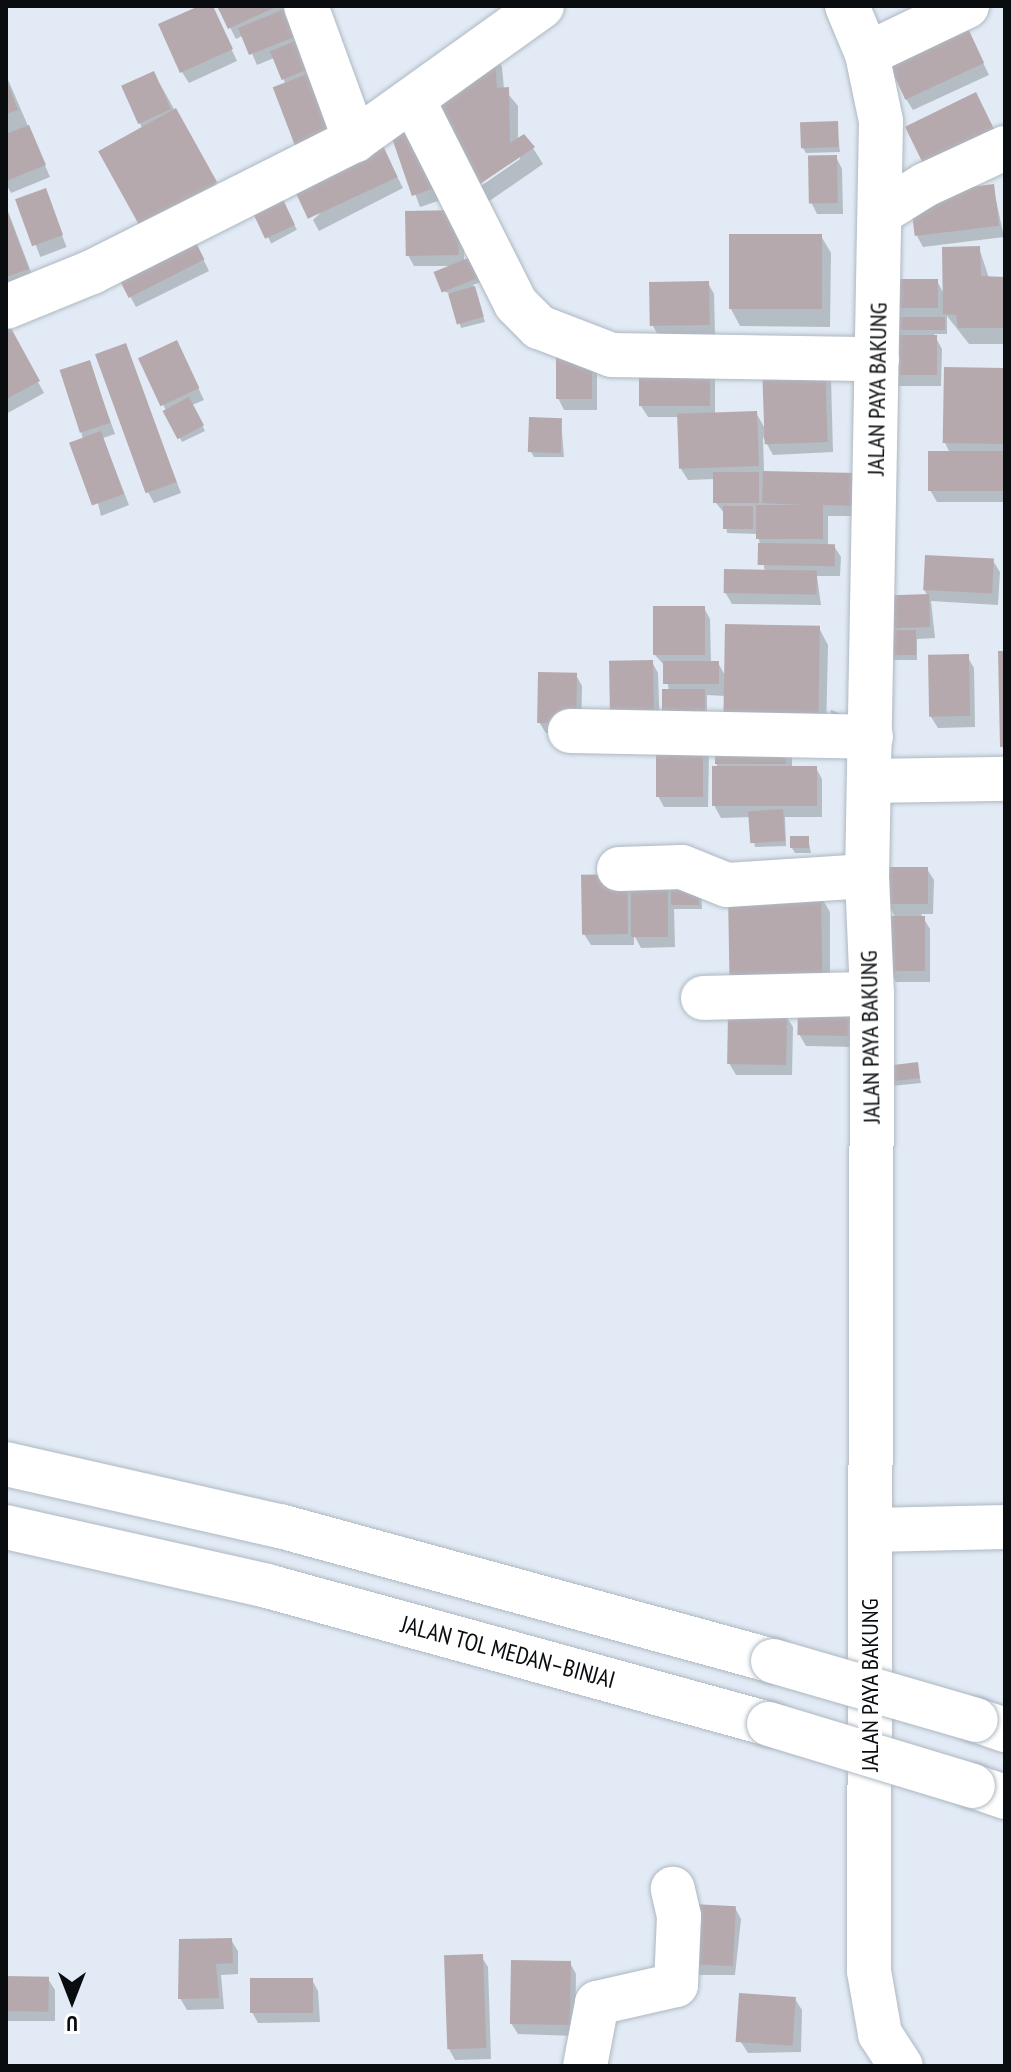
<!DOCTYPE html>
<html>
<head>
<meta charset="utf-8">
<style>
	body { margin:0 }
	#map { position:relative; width:1011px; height:2072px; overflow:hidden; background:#e2ebf5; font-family:"PT Sans Narrow",sans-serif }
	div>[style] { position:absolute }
	.shadow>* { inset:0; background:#0003; transform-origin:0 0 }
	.building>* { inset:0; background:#b6a9ae; transform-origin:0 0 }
	.roads { filter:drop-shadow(0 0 2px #aeb8c1) drop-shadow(0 0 2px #aeb8c1) }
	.minor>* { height:44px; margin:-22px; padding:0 22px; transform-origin:22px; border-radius:22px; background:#fff }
	.major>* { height:44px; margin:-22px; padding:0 22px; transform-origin:22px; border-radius:22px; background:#fff }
	.highway>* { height:44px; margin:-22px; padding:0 22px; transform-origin:22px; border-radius:22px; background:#fff }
	.bridges { filter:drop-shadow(0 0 2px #aeb8c1) drop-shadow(0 0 2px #aeb8c1) }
	.highway-bridge>* { height:44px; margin:-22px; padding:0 22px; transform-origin:22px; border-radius:22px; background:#fff }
	span { translate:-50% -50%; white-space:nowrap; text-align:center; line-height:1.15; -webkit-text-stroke:8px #fff; paint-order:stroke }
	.street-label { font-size:24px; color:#090d10 }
	.frame { position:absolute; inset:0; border:8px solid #090d10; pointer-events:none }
	.north { position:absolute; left:32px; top:1960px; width:80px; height:80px; -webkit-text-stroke:6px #fff; paint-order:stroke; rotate:180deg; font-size:22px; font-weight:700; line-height:32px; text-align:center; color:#090d10 }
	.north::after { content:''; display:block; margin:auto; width:28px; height:36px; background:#090d10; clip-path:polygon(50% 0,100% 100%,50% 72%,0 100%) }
</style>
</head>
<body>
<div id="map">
	<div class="shadow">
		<div style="clip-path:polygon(204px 6px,211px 6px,237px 61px,189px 83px,182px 72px)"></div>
		<div style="clip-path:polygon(219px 6px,285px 6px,324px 76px,286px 85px,274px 58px,257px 65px,244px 35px,236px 39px)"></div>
		<div style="clip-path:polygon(971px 38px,989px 75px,913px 110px,906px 99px)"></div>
		<div style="clip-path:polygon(493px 51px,502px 67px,504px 89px,518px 106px,518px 140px,533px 148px,543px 164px,485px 204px,475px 190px,520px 159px,520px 154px,473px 186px)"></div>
		<div style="clip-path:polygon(6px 75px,50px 177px,11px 193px,6px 184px)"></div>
		<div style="clip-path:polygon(160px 84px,225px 200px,151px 241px,142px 128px,124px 86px)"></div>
		<div style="clip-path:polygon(836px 123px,840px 152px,806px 153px,803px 148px)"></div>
		<div style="clip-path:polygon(394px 136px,447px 198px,420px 207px)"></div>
		<div style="clip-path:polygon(384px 151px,403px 188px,319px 231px,313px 220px)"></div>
		<div style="clip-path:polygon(836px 157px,842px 169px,843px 214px,817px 214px,811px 202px)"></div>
		<div style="clip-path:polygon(993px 186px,1004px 237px,923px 247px,917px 236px)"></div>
		<div style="left:45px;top:191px;width:60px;height:28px;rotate:69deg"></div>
		<div style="left:280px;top:198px;width:36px;height:29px;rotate:62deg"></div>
		<div style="clip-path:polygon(6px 206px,34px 280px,6px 291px)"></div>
		<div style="clip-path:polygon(464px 223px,464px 262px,486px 280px,473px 285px,485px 322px,461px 328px,451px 294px,443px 291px,453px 266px,414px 266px,408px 255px)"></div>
		<div style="clip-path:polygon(821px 236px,831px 253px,830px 327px,740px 326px,731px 309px)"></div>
		<div style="clip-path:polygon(195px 242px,209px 271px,136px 307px,130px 296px)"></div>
		<div style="clip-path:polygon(979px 248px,989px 278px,1005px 279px,1005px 344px,969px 344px,947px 316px,947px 334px,934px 334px,942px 349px,941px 386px,895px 386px,891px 309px,937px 281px,944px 294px)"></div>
		<div style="clip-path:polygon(708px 283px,714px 294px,715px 335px,659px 337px,653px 326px)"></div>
		<div style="clip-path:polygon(6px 323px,44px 393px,6px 414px)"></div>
		<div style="clip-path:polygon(125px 346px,181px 493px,154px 503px,148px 492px)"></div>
		<div style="clip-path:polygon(182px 354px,204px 400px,192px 405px,205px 431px,182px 442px,140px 359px)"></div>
		<div style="clip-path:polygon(89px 362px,115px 434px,103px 438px,129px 505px,101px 516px,81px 431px)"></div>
		<div style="clip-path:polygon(597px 362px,597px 410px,564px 410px,558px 398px)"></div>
		<div style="clip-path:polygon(764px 369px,831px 378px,833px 452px,773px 455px,763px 437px,764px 473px,856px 475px,862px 516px,828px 516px,828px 546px,834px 546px,841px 557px,840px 576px,817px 576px,821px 605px,732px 604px,725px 592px,765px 572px,758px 534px,727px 533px,725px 514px,716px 503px,715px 479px,688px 480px,681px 469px,679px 417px,648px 417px,641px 406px,715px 374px,715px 415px,756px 413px,766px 430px)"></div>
		<div style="clip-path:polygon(1005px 370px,1005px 502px,937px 502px,930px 490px,950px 453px,945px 443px)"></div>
		<div style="clip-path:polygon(561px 420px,564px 457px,534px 457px,531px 452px)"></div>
		<div style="clip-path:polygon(993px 561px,1000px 572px,998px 605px,931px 601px,935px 638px,917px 639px,917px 660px,887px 660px,887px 628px,928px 596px,924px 590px)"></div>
		<div style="clip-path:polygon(704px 608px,710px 619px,711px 663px,718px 663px,726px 677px,819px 628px,828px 645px,826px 733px,725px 696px,707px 695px,707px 721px,669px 691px,665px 666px,655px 655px)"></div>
		<div style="clip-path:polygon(967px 656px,974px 668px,975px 727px,938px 728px,931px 717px)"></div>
		<div style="clip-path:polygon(652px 662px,658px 673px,660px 734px,619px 734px)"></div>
		<div style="clip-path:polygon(576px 675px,582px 686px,581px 734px,546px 733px,539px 722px)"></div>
		<div style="clip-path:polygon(831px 710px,846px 716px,831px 728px)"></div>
		<div style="clip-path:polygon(658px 741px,709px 752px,708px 807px,664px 807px,658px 796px)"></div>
		<div style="clip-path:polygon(792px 755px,792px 768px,816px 768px,822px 779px,822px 817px,785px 817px,786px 846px,755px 847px,751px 817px,721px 818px,715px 807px,717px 763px)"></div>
		<div style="clip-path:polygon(808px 838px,811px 853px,795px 853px,792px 848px)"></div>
		<div style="clip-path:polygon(927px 869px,934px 880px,933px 914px,921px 914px,930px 929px,930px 982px,896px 982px,889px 971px,896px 918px,887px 903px)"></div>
		<div style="clip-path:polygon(583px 877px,701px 887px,702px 909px,674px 909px,675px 947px,641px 948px,634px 935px,634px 945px,591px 945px,584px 934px)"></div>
		<div style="clip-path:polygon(820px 895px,830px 912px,830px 1005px,854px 1017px,854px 1047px,806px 1046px,799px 1034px)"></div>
		<div style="clip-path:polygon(786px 1016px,793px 1027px,792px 1075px,736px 1075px,729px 1063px)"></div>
		<div style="clip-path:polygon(917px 1064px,921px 1083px,891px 1086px,888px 1081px)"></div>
		<div style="clip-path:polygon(735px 1908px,741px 1919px,735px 1975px,696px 1975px,690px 1964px)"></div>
		<div style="clip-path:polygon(231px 1940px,238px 1951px,238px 1974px,221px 1975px,224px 2009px,187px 2010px,180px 1998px)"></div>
		<div style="clip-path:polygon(481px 1956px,488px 1967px,491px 2059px,455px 2060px,449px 2049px)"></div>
		<div style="clip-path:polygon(570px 1963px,576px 1974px,575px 2036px,518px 2034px,511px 2023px)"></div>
		<div style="clip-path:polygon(6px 1978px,48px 1979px,55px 1990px,55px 2021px,6px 2021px)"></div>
		<div style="clip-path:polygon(312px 1980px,318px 1991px,320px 2022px,258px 2023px,252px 2012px)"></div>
		<div style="clip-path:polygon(795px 1999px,802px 2010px,801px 2052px,748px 2053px,741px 2042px)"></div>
	</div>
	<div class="building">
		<div style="clip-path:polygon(199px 6px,213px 6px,233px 49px,180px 73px,158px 24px)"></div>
		<div style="clip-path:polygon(217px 6px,278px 6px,228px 29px)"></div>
		<div style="clip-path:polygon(292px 6px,312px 30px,249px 55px,238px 28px)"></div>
		<div style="left:966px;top:24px;width:43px;height:87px;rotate:65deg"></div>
		<div style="left:308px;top:36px;width:31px;height:41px;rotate:68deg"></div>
		<div style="clip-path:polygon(494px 48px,497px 88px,509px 87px,510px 143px,524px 134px,535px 147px,474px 188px,441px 139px,438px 90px)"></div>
		<div style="left:154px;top:71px;width:42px;height:36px;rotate:66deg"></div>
		<div style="left:310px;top:73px;width:63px;height:40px;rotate:69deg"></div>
		<div style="clip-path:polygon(6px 79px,18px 110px,6px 114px)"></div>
		<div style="left:976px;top:92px;width:43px;height:79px;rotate:64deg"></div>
		<div style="left:176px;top:108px;width:85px;height:89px;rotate:61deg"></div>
		<div style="left:838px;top:121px;width:26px;height:38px;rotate:88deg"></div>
		<div style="left:421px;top:124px;width:65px;height:32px;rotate:71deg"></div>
		<div style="clip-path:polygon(29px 125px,46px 165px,6px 181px,6px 134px)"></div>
		<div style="left:379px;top:137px;width:44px;height:99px;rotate:65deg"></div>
		<div style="left:837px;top:155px;width:48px;height:29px;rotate:89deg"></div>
		<div style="left:994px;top:184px;width:42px;height:85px;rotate:83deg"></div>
		<div style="left:46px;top:188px;width:50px;height:33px;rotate:70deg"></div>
		<div style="left:281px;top:195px;width:33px;height:33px;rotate:65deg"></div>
		<div style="clip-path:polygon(6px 208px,29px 269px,6px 277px)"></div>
		<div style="left:458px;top:210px;width:45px;height:53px;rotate:89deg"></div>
		<div style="left:189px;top:229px;width:34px;height:85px;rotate:63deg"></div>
		<div style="left:729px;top:234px;width:93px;height:75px"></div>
		<div style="clip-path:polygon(980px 246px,981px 276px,1005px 277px,1005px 328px,958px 328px,956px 315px,943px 314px,942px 247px)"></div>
		<div style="left:478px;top:254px;width:22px;height:48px;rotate:68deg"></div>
		<div style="left:938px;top:279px;width:29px;height:50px;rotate:90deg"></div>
		<div style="left:709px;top:281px;width:44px;height:60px;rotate:89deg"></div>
		<div style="left:475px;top:286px;width:32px;height:28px;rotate:74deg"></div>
		<div style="left:887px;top:317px;width:58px;height:13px"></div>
		<div style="clip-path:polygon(6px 319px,40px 381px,6px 399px)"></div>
		<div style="left:887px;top:335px;width:50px;height:40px"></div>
		<div style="left:177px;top:340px;width:53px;height:43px;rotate:65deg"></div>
		<div style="left:126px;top:343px;width:148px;height:33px;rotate:70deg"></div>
		<div style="left:556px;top:349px;width:36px;height:50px"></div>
		<div style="left:90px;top:360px;width:66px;height:32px;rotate:72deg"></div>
		<div style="left:639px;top:361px;width:71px;height:45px"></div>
		<div style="left:825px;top:365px;width:77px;height:63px;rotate:88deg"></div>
		<div style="left:944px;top:367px;width:61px;height:76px;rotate:1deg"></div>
		<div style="left:189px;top:397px;width:32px;height:30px;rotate:62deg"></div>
		<div style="left:757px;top:411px;width:55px;height:80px;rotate:88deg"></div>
		<div style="left:529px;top:417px;width:33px;height:35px;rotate:2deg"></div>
		<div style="left:101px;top:431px;width:67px;height:34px;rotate:70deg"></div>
		<div style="left:928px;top:451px;width:77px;height:40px"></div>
		<div style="clip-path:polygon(763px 471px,857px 473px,856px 506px,823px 505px,823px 539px,756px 539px,756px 505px,804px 505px,762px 503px)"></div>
		<div style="left:759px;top:472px;width:31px;height:46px;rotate:90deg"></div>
		<div style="left:723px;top:506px;width:30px;height:23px"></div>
		<div style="left:758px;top:543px;width:77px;height:22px;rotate:1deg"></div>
		<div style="left:925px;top:555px;width:69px;height:35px;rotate:3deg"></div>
		<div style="left:724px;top:569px;width:93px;height:24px;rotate:1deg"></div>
		<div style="left:929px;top:594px;width:33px;height:44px;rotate:88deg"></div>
		<div style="left:653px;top:606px;width:52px;height:49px"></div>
		<div style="left:725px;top:624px;width:95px;height:90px;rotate:1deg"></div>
		<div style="left:916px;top:630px;width:25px;height:34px;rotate:90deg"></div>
		<div style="clip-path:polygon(998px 651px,1005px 651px,1005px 747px,1000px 747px)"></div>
		<div style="left:969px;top:654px;width:62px;height:41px;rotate:89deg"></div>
		<div style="left:653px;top:660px;width:63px;height:44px;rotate:89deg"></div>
		<div style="left:663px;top:661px;width:56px;height:23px"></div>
		<div style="left:538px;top:672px;width:39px;height:51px;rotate:1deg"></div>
		<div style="left:662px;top:689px;width:43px;height:28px"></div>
		<div style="left:656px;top:739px;width:47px;height:58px"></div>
		<div style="left:715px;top:742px;width:71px;height:22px"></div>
		<div style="left:817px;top:766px;width:40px;height:105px;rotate:90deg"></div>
		<div style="left:783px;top:809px;width:32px;height:35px;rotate:86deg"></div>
		<div style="left:790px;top:836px;width:19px;height:12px"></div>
		<div style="left:885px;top:867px;width:43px;height:37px"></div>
		<div style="left:627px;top:874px;width:60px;height:46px;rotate:89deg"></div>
		<div style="left:631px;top:877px;width:37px;height:60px"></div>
		<div style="left:671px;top:880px;width:28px;height:25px"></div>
		<div style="left:821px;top:893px;width:93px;height:93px;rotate:89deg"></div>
		<div style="left:887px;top:916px;width:38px;height:55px"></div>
		<div style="left:798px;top:1003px;width:51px;height:32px;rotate:1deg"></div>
		<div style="left:728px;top:1013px;width:59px;height:51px;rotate:1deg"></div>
		<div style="left:918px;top:1062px;width:16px;height:33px;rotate:83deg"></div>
		<div style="left:693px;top:1904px;width:43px;height:60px;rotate:3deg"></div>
		<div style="clip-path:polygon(232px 1938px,233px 1963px,216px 1964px,219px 1998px,178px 1999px,179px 1939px)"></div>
		<div style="left:483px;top:1954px;width:94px;height:39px;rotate:88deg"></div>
		<div style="left:511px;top:1960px;width:60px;height:64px;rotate:1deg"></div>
		<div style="left:6px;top:1976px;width:43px;height:35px;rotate:1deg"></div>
		<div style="left:250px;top:1978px;width:63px;height:35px"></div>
		<div style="left:739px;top:1993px;width:57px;height:49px;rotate:4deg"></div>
	</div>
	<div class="roads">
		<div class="minor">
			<div style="left:306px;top:6px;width:143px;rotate:69.9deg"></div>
			<div style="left:867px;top:54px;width:111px;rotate:-25.6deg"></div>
			<div style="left:414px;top:102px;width:226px;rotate:63.2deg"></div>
			<div style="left:516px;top:304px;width:33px;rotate:45deg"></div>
			<div style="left:539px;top:327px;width:78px;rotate:21deg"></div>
			<div style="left:612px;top:355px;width:265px;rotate:0.9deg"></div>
			<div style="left:880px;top:213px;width:53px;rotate:-31.9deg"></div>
			<div style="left:925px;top:185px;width:88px;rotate:-24.8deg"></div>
			<div style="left:6px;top:307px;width:93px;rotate:-22.1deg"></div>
			<div style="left:92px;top:272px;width:294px;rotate:-26.7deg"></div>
			<div style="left:355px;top:140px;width:230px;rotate:-35.6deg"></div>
			<div style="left:570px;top:731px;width:301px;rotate:1.1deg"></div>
			<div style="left:871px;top:781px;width:134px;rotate:-0.9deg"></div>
			<div style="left:619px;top:869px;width:63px;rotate:-1.8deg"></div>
			<div style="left:682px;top:867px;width:48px;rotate:21.8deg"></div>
			<div style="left:727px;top:885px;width:140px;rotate:-3.7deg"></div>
			<div style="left:703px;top:998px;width:169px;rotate:-1.4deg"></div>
			<div style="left:871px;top:1530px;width:134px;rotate:-1.3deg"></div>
			<div style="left:585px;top:2066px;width:64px;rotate:-79.2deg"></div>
			<div style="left:597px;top:2003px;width:81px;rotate:-12.8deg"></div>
			<div style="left:676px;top:1985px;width:69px;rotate:-87.5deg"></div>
			<div style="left:679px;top:1916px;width:28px;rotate:-103deg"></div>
		</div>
		<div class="major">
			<div style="left:847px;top:6px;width:52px;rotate:67.4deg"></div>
			<div style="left:867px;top:54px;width:68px;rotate:78.2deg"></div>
			<div style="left:881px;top:121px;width:755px;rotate:91.06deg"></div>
			<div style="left:867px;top:876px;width:118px;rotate:87.6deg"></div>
			<div style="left:872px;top:994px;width:977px;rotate:90.18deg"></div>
			<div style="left:869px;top:1971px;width:64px;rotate:80.1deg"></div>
			<div style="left:880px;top:2034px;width:38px;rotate:57deg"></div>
		</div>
		<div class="highway">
			<div style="left:6px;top:1464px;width:281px;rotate:12.8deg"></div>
			<div style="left:280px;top:1526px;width:511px;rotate:15.31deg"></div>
			<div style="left:6px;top:1527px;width:268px;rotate:12.7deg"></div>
			<div style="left:267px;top:1586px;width:521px;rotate:15.37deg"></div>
			<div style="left:976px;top:1720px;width:31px;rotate:19deg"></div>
			<div style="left:973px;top:1786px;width:34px;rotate:19deg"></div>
		</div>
	</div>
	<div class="bridges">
		<div class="highway-bridge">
			<div style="left:773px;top:1661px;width:211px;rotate:16.2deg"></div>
			<div style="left:769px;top:1724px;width:213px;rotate:16.9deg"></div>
		</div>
	</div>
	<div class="street-label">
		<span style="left:877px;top:389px;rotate:-89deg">JALAN PAYA BAKUNG</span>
		<span style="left:870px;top:1037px;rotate:-91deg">JALAN PAYA BAKUNG</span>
		<span style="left:508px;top:1652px;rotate:15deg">JALAN TOL MEDAN–BINJAI</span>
		<span style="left:870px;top:1685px;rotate:-90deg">JALAN PAYA BAKUNG</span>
	</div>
	<div class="frame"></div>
	<div class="north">U</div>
</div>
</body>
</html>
